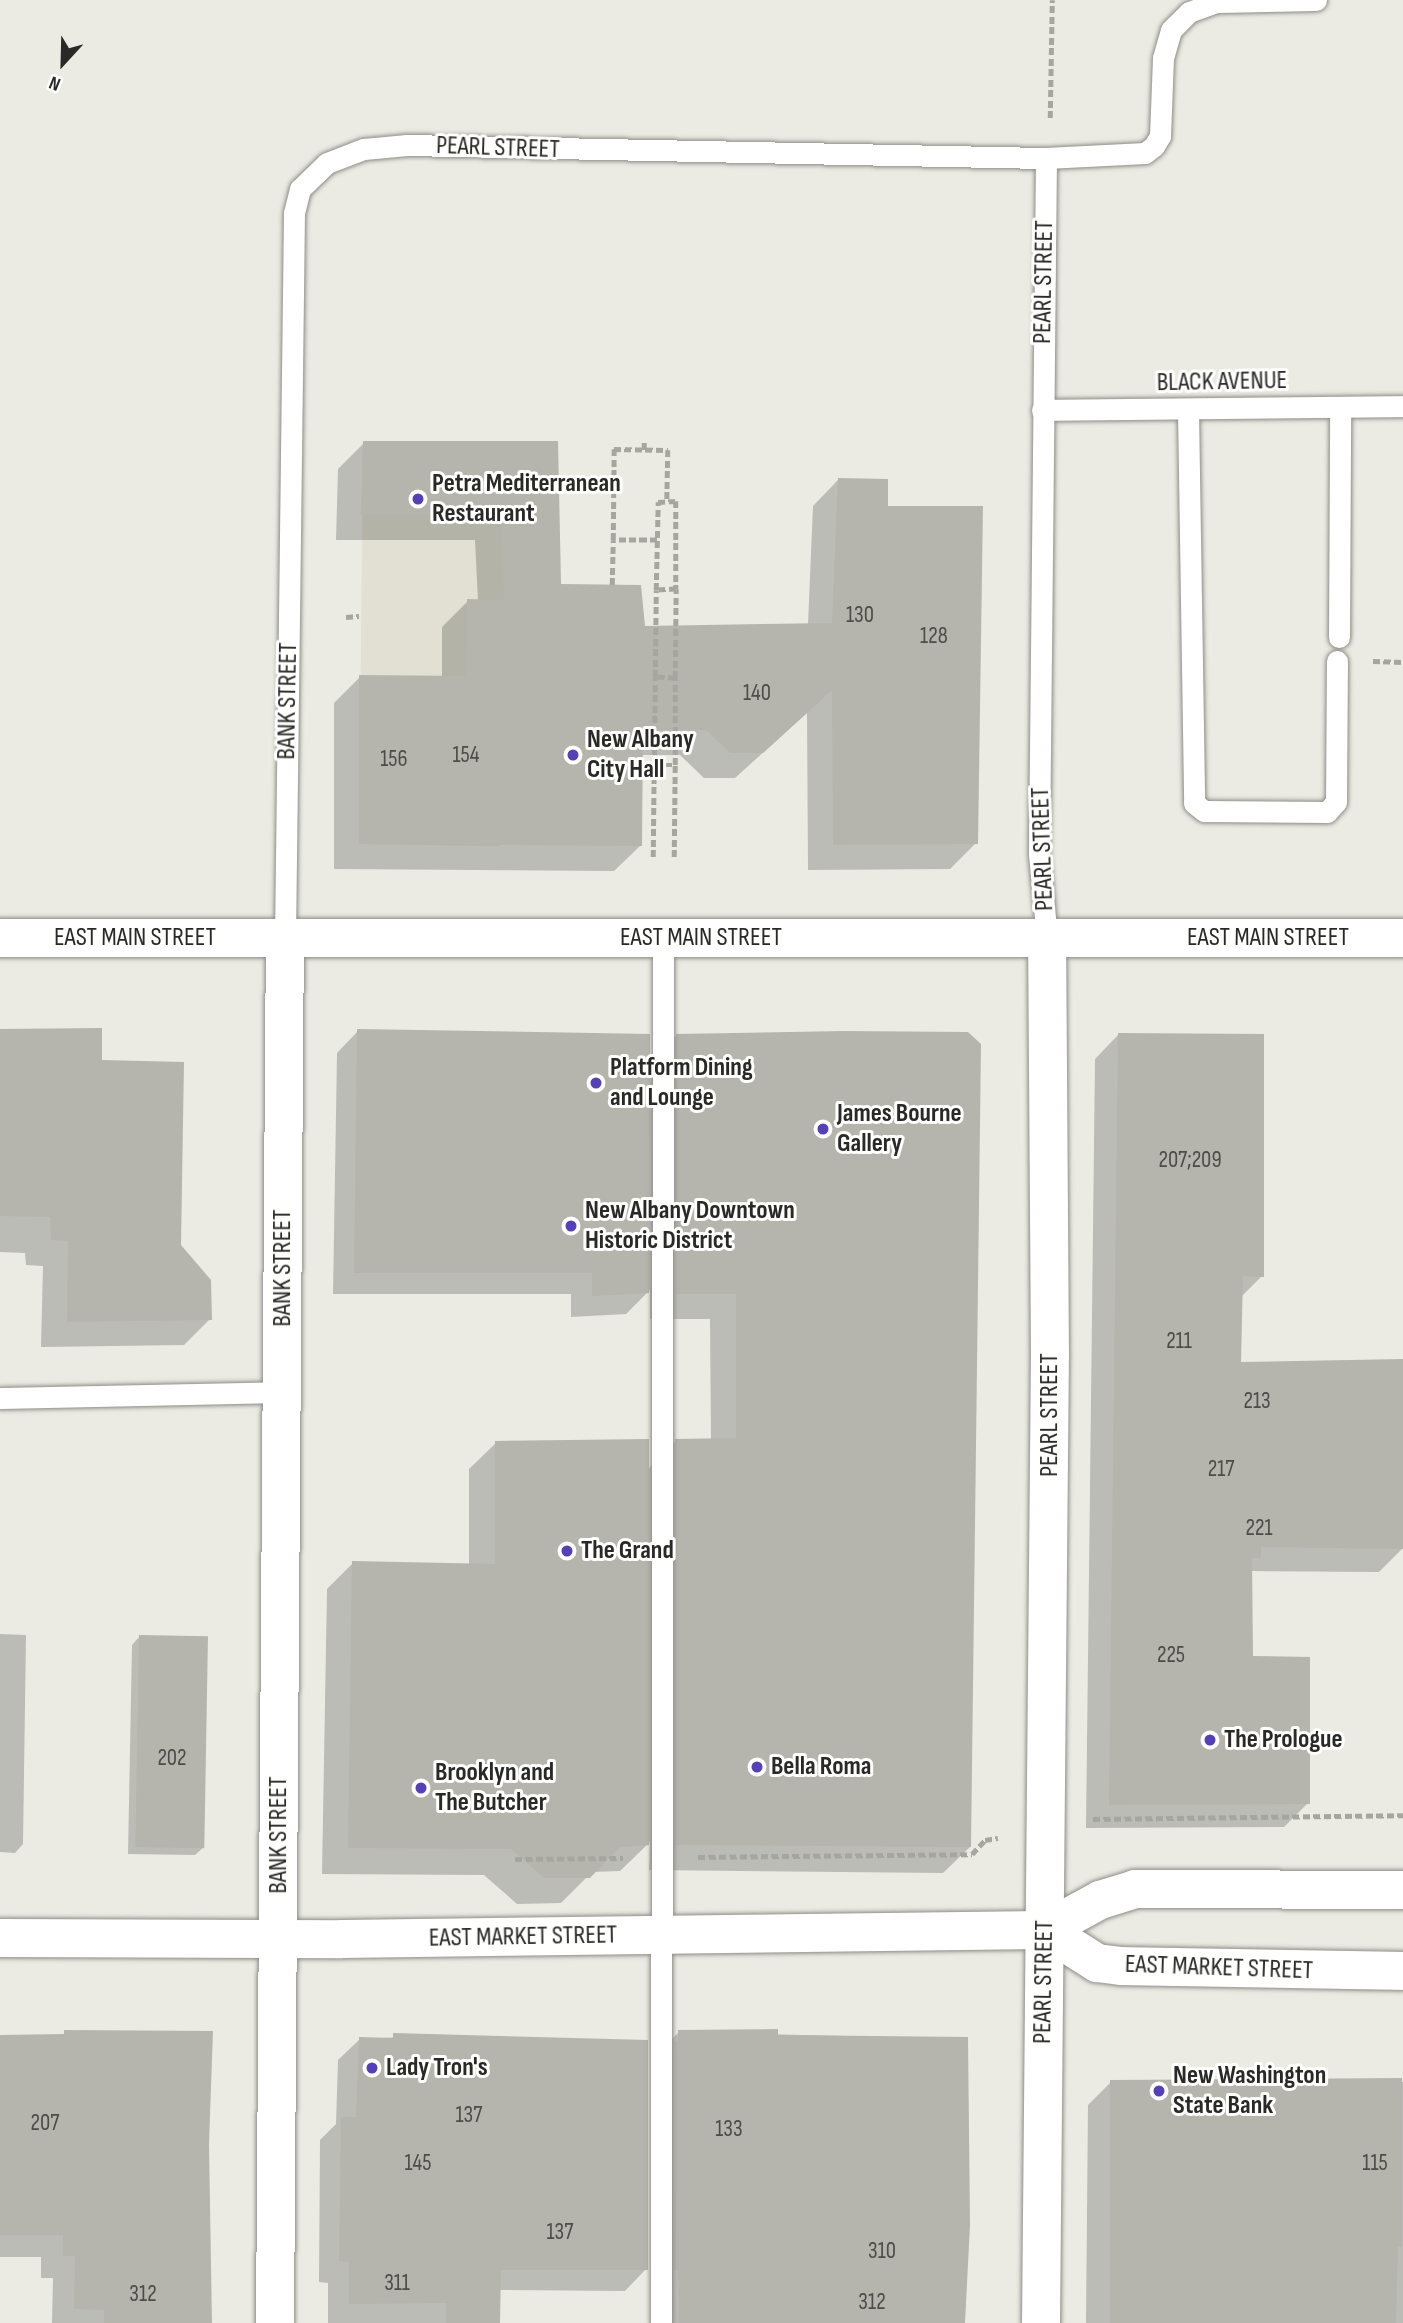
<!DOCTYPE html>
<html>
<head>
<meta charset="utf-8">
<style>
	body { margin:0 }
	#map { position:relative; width:1403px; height:2323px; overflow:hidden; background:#ebebe4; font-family:"Sofia Sans Condensed",sans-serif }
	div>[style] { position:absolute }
	.built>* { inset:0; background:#e1e0d2 }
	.shadow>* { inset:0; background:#0003 }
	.building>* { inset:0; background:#b5b5ae; transform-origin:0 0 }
	.path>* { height:4.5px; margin-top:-2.25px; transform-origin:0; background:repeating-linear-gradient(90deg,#a6a6a1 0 7px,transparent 0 10.5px) }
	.roads { filter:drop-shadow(0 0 2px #8e8d87) drop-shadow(0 0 2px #8e8d87) }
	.service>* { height:21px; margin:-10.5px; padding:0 10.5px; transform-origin:10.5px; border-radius:10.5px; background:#fff }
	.minor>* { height:38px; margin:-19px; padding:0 19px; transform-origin:19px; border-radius:19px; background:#fff }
	.tertiary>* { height:38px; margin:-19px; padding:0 19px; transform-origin:19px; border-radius:19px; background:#fff }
	.primary>* { height:38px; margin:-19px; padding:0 19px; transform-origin:19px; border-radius:19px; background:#fff }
	.dots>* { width:19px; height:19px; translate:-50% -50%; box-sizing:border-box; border:4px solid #fffffe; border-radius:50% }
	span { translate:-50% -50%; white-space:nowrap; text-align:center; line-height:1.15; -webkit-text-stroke:6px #fffffe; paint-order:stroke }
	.number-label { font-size:23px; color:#4c4c49 }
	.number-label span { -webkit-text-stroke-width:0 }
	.street-label { font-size:26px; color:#292927 }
	.poi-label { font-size:26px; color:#292927; font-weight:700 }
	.left { translate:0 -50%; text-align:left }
	.north { position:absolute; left:28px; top:28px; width:70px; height:70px; -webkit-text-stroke:5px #fffffe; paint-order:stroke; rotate:202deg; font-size:19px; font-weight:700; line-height:28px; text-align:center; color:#292927 }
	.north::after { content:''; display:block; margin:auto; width:24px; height:32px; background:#292927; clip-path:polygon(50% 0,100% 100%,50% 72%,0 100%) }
</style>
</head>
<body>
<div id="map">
	<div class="built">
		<div style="clip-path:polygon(363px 441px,558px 441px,504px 835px,499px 836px,499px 846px,359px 844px)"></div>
	</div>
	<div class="shadow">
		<div style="clip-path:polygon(364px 443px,556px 443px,559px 586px,643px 628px,808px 625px,813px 506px,838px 480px,886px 508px,976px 843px,950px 869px,808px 870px,807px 713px,735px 778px,704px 778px,680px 755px,641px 755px,640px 846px,614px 871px,334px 869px,334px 703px,360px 677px,442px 677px,442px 627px,468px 601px,478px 601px,475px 540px,336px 540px,338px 469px)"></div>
		<div style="clip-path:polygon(0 1031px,101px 1062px,210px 1319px,184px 1345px,41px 1347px,43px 1266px,26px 1265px,25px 1253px,0 1252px)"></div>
		<div style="clip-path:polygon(358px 1031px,648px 1064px,677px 1035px,970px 1847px,943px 1873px,649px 1870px,650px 1842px,620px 1871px,592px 1872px,561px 1903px,517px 1904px,484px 1875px,322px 1874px,327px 1589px,353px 1563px,469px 1565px,469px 1469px,496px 1443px,647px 1470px,676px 1441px,711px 1440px,710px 1319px,650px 1319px,650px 1290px,626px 1314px,571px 1317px,571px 1294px,333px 1294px,337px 1053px)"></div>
		<div style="clip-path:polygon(1119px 1034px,1262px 1276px,1241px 1297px,1240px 1364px,1403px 1361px,1403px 1548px,1379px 1572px,1251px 1571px,1252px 1657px,1308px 1803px,1284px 1827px,1086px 1828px,1095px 1059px)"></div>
		<div style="clip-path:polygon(0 1634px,26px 1635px,23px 1844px,15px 1853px,0 1852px)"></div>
		<div style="clip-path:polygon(140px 1636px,204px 1847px,195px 1855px,128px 1854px,132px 1645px)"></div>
		<div style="clip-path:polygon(679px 2032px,967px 2039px,964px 2323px,656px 2323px,655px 2056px)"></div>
		<div style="clip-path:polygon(444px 2035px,646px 2269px,625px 2291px,499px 2290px,498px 2323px,328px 2323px,328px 2283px,319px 2282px,320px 2140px,336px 2124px,338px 2060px,360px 2039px)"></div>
		<div style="clip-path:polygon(0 2036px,207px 2144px,210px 2323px,52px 2323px,53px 2278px,41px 2278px,41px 2257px,0 2257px)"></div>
		<div style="clip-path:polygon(1111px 2082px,1403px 2082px,1403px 2323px,1086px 2323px,1088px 2105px)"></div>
	</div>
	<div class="building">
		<div style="clip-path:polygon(363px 441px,558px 441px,561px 584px,641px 585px,645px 626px,832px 623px,838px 478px,888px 479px,888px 506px,983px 506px,978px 844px,833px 845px,832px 690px,763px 753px,730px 753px,706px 730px,643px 730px,642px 846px,359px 844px,359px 675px,466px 676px,467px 599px,504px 600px,500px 515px,361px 515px)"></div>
		<div style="clip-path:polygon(102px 1028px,102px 1060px,184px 1062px,181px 1245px,211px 1280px,212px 1320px,67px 1322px,68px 1241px,51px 1240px,50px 1217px,0 1216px,0 1029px)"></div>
		<div style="clip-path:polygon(357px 1029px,650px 1034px,649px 1293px,592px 1296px,592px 1273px,354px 1273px)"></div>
		<div style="clip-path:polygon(844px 1031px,968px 1032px,981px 1044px,971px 1847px,675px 1845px,675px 1439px,736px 1438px,736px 1294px,676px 1294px,676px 1034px)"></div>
		<div style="clip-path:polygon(1118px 1033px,1264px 1034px,1264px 1277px,1243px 1276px,1241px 1362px,1403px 1359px,1403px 1549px,1261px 1547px,1261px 1558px,1252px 1558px,1253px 1656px,1310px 1657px,1310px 1804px,1109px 1805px)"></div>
		<div style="clip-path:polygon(649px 1439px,649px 1845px,620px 1847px,590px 1878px,544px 1878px,511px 1849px,348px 1848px,352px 1561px,495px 1564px,495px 1441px)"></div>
		<div style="left:139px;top:1635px;width:69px;height:212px;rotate:1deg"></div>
		<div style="clip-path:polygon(778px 2029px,778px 2035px,968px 2037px,970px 2225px,965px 2323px,679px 2323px,678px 2270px,674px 2270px,675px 2041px,678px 2041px,678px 2030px)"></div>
		<div style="clip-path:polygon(64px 2030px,213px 2031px,209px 2144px,212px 2323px,104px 2323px,104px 2310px,74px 2309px,75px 2256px,63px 2256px,63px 2235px,0 2235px,0 2035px,64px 2034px)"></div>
		<div style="clip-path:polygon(393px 2033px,648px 2040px,648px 2270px,501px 2270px,500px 2323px,446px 2323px,446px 2303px,349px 2304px,349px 2262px,339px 2261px,341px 2117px,356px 2117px,359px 2037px,393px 2038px)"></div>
		<div style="clip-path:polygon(1402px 2078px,1402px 2247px,1398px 2247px,1396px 2323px,1110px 2323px,1110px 2080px)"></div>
	</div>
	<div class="path">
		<div style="left:1050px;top:118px;width:118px;rotate:-89deg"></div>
		<div style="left:644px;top:450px;width:9px;rotate:-90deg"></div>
		<div style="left:676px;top:501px;width:88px;rotate:90deg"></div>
		<div style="left:676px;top:589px;width:20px;rotate:177deg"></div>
		<div style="left:656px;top:590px;width:88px;rotate:-88.7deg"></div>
		<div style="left:658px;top:502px;width:18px;rotate:-3deg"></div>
		<div style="left:657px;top:540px;width:44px;rotate:180deg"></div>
		<div style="left:613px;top:540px;width:91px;rotate:-89.4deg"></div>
		<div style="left:614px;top:449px;width:54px;rotate:1.1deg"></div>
		<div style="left:668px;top:450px;width:51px;rotate:91.1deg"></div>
		<div style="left:612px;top:585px;width:45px;rotate:-88.7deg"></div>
		<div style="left:346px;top:617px;width:13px;rotate:-4deg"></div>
		<div style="left:1373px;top:661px;width:30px;rotate:2deg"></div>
		<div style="left:675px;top:678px;width:89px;rotate:-89.4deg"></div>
		<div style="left:654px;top:765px;width:88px;rotate:-89.3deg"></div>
		<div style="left:653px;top:857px;width:92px;rotate:-89.4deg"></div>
		<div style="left:654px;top:765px;width:21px"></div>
		<div style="left:675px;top:765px;width:87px;rotate:-90deg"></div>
		<div style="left:675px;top:678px;width:20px;rotate:-177deg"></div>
		<div style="left:655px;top:677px;width:87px;rotate:-89.3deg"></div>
		<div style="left:674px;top:857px;width:92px;rotate:-89.4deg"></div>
		<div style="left:1093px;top:1819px;width:310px;rotate:-0.7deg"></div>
		<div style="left:698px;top:1857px;width:274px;rotate:-0.6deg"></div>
		<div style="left:972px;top:1854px;width:19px;rotate:-47deg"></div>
		<div style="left:985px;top:1840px;width:13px;rotate:-9deg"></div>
		<div style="left:515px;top:1859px;width:108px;rotate:-0.5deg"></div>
	</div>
	<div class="roads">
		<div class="service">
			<div style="left:1046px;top:158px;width:99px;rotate:-2.9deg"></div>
			<div style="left:1145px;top:153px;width:11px;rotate:-38deg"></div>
			<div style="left:1154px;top:146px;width:12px;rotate:-59deg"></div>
			<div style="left:1160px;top:136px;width:78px;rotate:-87.8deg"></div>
			<div style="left:1163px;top:58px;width:29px;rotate:-74deg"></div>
			<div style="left:1171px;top:30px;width:25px;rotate:-45deg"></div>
			<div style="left:1189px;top:12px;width:30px;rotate:-20deg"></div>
			<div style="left:1217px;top:2px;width:99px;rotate:-1.2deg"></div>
			<div style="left:1042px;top:410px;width:361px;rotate:-0.6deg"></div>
			<div style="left:1188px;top:410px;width:393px;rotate:89.1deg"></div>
			<div style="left:1194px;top:803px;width:13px;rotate:39deg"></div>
			<div style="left:1204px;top:811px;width:123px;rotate:0.5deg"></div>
			<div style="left:1327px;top:812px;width:13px;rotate:-48deg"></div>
			<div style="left:1336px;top:802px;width:141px;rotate:-89.6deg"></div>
			<div style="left:1339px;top:637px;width:229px;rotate:-89.7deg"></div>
			<div style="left:285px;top:939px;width:726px;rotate:-89.29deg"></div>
			<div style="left:294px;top:213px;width:25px;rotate:-76deg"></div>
			<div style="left:300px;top:189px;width:37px;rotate:-44deg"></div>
			<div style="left:327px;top:163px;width:40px;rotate:-21deg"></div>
			<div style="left:364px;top:149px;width:43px;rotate:-5.3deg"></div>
			<div style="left:407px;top:145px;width:639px;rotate:1.17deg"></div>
			<div style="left:1046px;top:158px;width:696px;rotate:90.58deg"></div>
			<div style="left:1039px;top:854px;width:84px;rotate:84.6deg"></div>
			<div style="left:0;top:1398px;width:282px;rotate:-1.2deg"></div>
			<div style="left:661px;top:2323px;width:1385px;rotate:-89.92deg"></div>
		</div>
		<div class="minor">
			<div style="left:275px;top:2323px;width:1384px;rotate:-89.59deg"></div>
			<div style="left:1041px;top:2323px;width:967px;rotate:-89.47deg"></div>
			<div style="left:1050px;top:1356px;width:418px;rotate:-90.4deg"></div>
		</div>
		<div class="tertiary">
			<div style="left:1045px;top:1930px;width:62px;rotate:32.4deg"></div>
			<div style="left:1097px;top:1963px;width:25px;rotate:7deg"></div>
			<div style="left:1122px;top:1966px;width:281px;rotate:1deg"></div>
			<div style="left:0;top:1938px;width:342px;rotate:0.2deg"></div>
			<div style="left:342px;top:1939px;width:703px;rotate:-0.73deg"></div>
			<div style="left:1045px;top:1930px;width:63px;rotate:-28.6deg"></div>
			<div style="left:1100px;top:1900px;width:37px;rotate:-17deg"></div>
			<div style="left:1135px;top:1889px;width:268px;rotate:0.2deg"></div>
		</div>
		<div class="primary">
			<div style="left:0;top:938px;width:1403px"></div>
		</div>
	</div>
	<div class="dots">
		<div style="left:418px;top:499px;background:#5540b8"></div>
		<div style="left:573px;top:755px;background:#5540b8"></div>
		<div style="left:596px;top:1083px;background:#5540b8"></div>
		<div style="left:823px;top:1129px;background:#5540b8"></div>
		<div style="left:571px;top:1226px;background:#5540b8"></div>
		<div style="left:567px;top:1551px;background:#5540b8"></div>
		<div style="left:1210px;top:1740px;background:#5540b8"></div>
		<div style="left:757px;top:1767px;background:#5540b8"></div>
		<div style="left:421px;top:1788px;background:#5540b8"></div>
		<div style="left:372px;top:2068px;background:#5540b8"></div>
		<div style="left:1159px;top:2091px;background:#5540b8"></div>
	</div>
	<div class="number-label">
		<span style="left:860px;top:615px">130</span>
		<span style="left:934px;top:636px">128</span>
		<span style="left:757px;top:693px">140</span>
		<span style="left:466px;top:755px">154</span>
		<span style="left:394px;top:759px">156</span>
		<span style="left:1190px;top:1160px">207;209</span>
		<span style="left:1179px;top:1341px">211</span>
		<span style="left:1257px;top:1401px">213</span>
		<span style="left:1221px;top:1469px">217</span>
		<span style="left:1259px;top:1528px">221</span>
		<span style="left:1171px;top:1655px">225</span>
		<span style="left:172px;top:1758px">202</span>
		<span style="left:469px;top:2115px">137</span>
		<span style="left:45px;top:2123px">207</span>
		<span style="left:729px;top:2129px">133</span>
		<span style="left:418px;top:2163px">145</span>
		<span style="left:1375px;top:2163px">115</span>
		<span style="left:560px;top:2232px">137</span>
		<span style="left:882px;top:2251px">310</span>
		<span style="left:397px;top:2283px">311</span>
		<span style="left:143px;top:2294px">312</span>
		<span style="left:872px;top:2302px">312</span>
	</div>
	<div class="street-label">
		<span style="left:498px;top:148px;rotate:2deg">PEARL STREET</span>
		<span style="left:1044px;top:282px;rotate:-89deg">PEARL STREET</span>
		<span style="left:1222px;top:382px;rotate:-1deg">BLACK AVENUE</span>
		<span style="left:288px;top:701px;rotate:-89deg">BANK STREET</span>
		<span style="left:1043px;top:849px;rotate:-92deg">PEARL STREET</span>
		<span style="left:135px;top:938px">EAST MAIN STREET</span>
		<span style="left:701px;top:938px">EAST MAIN STREET</span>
		<span style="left:1268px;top:938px">EAST MAIN STREET</span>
		<span style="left:283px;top:1268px;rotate:-90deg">BANK STREET</span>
		<span style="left:1050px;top:1415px;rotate:-90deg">PEARL STREET</span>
		<span style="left:279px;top:1835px;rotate:-90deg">BANK STREET</span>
		<span style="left:523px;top:1937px;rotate:-1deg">EAST MARKET STREET</span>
		<span style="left:1219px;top:1968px;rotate:2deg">EAST MARKET STREET</span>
		<span style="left:1044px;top:1982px;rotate:-89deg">PEARL STREET</span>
	</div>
	<div class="poi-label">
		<span class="left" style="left:432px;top:499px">Petra Mediterranean<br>Restaurant</span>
		<span class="left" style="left:587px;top:755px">New Albany<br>City Hall</span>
		<span class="left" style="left:610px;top:1083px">Platform Dining<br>and Lounge</span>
		<span class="left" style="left:837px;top:1129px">James Bourne<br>Gallery</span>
		<span class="left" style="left:585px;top:1226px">New Albany Downtown<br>Historic District</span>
		<span class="left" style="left:581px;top:1551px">The Grand</span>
		<span class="left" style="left:1224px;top:1740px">The Prologue</span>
		<span class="left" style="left:771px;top:1767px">Bella Roma</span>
		<span class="left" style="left:435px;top:1788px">Brooklyn and<br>The Butcher</span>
		<span class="left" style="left:386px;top:2068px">Lady Tron's</span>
		<span class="left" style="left:1173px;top:2091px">New Washington<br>State Bank</span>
	</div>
	<div class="north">N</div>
</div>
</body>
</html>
